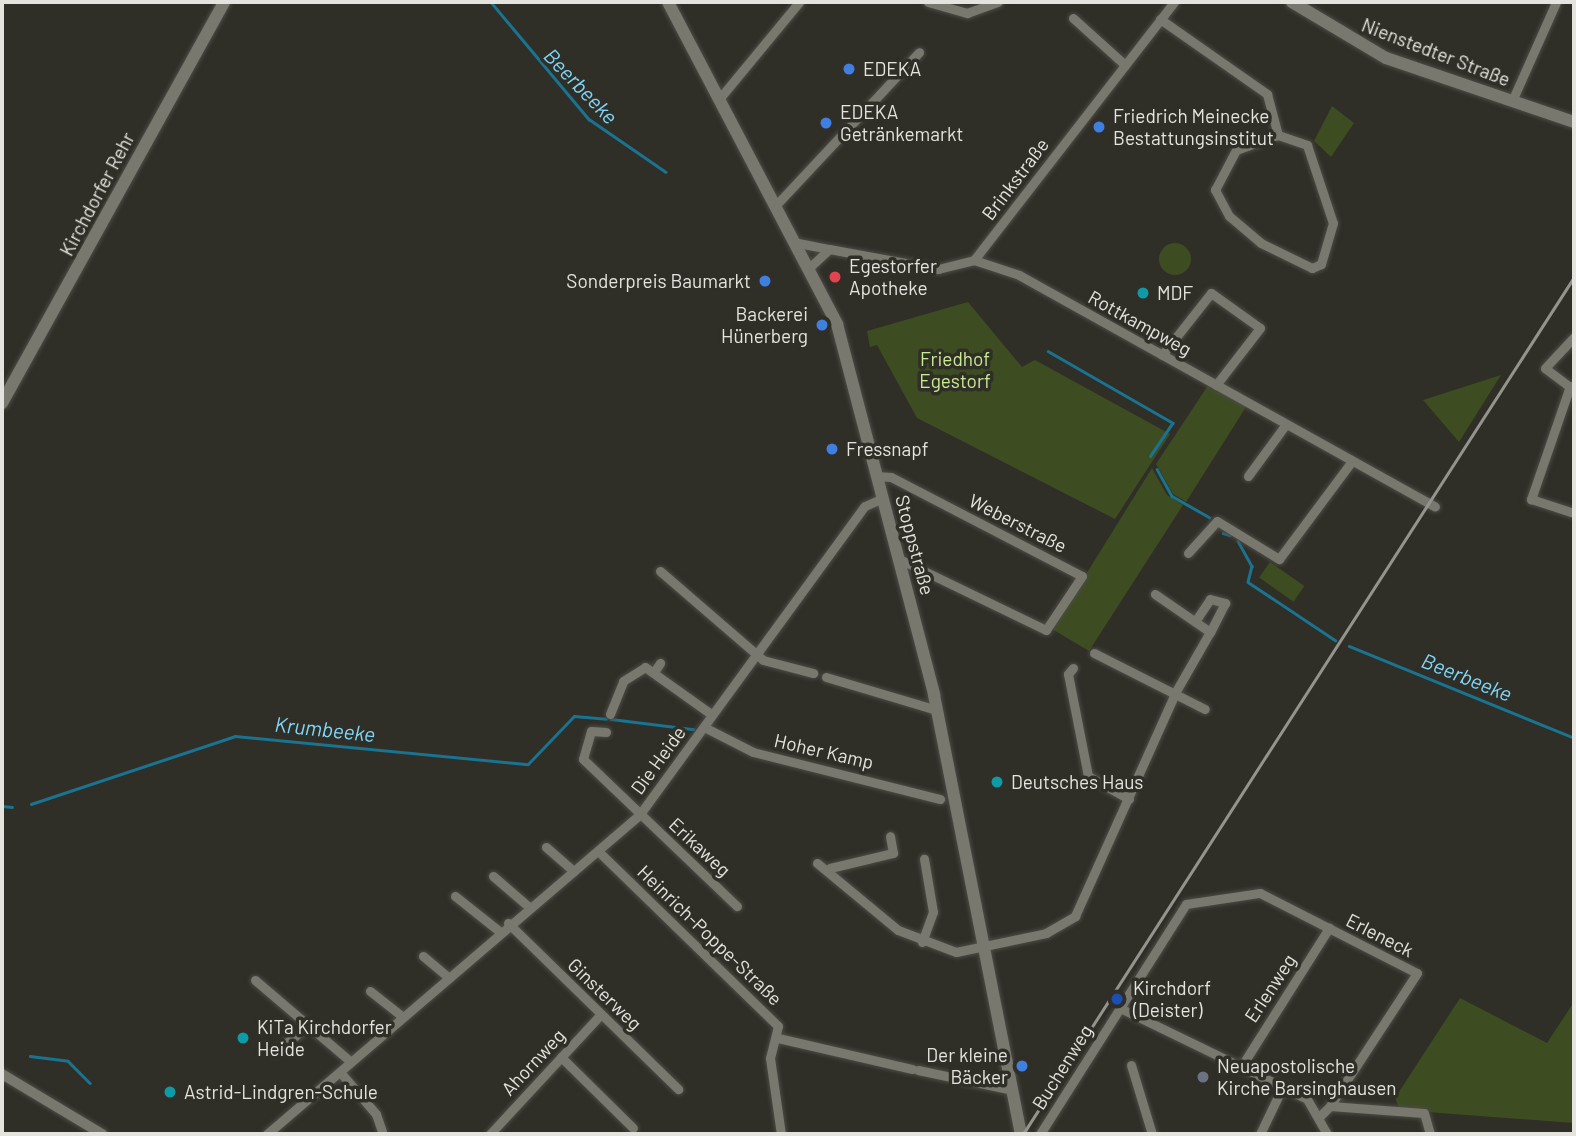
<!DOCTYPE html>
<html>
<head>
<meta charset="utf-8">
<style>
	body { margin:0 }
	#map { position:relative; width:1576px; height:1136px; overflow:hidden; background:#2f2e27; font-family:Barlow,sans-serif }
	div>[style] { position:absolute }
	.green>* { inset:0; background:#3d4d21; transform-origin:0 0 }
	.round { border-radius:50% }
	.stream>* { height:2.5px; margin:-1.25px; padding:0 1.25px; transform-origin:1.25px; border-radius:1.25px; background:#1a7390 }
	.roads { filter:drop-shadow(0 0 2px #4d4b45) drop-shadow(0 0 2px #4d4b45) }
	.minor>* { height:9px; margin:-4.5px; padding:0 4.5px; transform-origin:4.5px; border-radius:4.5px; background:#79786f }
	.tertiary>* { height:10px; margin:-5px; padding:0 5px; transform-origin:5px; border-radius:5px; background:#79786f }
	.secondary>* { height:12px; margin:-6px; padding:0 6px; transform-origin:6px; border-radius:6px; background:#79786f }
	.rail>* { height:2.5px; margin:-1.25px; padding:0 1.25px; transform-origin:1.25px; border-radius:1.25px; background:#94938d }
	.dots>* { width:19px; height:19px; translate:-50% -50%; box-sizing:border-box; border:4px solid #2f2e27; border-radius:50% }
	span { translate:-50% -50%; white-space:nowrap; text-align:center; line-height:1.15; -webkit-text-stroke:7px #2f2e27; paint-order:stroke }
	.street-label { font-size:19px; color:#e4e3de }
	.poi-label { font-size:19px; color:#e4e3de }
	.left { translate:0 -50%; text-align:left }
	.right { translate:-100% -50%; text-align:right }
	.park-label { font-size:19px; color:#c9eb92 }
	.water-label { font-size:21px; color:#80d7f9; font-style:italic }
	.frame { position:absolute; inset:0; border:4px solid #e4e3de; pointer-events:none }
</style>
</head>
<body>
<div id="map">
	<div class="green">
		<div style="clip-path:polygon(1332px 106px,1354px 123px,1331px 157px,1314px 141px)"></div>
		<div class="round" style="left:1159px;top:243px;width:32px;height:32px"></div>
		<div style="clip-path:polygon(968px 302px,1022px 367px,1035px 360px,1170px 434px,1115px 519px,917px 418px,877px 345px,870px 347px,867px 331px)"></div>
		<div style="clip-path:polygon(1501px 375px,1459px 442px,1423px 400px)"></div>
		<div style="clip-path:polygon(1209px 384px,1246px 407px,1186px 502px,1173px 494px,1156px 464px)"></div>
		<div style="clip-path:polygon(1152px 468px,1167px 495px,1183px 505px,1089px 651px,1052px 629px)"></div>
		<div style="left:1270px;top:562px;width:42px;height:19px;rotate:35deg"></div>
		<div style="clip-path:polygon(1460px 998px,1547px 1043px,1574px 1002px,1574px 1123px,1400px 1110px,1395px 1098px)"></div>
	</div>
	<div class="stream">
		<div style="left:491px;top:2px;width:153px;rotate:50.1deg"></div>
		<div style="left:589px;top:119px;width:93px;rotate:34.5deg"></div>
		<div style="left:1048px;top:351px;width:144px;rotate:29.9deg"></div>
		<div style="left:1173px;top:423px;width:40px;rotate:124deg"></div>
		<div style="left:1157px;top:469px;width:31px;rotate:61deg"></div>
		<div style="left:1172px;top:496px;width:43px;rotate:29.6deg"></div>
		<div style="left:1223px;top:533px;width:7px;rotate:16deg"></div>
		<div style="left:1238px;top:541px;width:29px;rotate:61deg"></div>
		<div style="left:1252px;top:566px;width:16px;rotate:104deg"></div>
		<div style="left:1248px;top:582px;width:105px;rotate:33.7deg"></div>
		<div style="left:1349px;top:646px;width:243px;rotate:22.2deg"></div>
		<div style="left:611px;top:719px;width:83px;rotate:7deg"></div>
		<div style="left:31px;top:804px;width:215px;rotate:-18.4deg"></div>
		<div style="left:235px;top:736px;width:294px;rotate:5.5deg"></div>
		<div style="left:528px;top:764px;width:66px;rotate:-46.2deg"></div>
		<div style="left:574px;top:716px;width:32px;rotate:5deg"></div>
		<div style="left:2px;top:806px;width:10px;rotate:6deg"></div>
		<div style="left:30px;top:1056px;width:38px;rotate:7deg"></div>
		<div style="left:68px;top:1061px;width:31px;rotate:45deg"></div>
	</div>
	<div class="roads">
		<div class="minor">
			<div style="left:928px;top:2px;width:41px;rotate:15.8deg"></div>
			<div style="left:967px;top:13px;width:33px;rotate:-20deg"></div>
			<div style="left:1073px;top:18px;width:70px;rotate:42.1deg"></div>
			<div style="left:1160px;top:19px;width:131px;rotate:35deg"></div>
			<div style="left:1267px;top:94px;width:42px;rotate:75deg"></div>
			<div style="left:1278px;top:135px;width:31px;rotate:19deg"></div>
			<div style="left:1307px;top:145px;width:82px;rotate:71.6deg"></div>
			<div style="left:1333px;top:223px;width:43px;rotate:106.3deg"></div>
			<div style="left:1321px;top:264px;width:10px;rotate:156deg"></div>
			<div style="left:1312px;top:268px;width:57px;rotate:-153.9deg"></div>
			<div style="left:1261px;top:243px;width:42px;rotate:-139.8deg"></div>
			<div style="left:1229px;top:216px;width:30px;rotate:-118deg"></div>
			<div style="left:1215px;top:190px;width:45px;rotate:-62.3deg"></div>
			<div style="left:1236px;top:150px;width:45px;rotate:-19.7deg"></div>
			<div style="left:720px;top:98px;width:124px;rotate:-50.5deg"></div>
			<div style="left:1512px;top:101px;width:108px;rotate:-66deg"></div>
			<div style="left:777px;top:204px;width:208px;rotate:-46.9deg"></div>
			<div style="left:798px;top:243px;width:32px;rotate:11deg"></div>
			<div style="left:974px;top:260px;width:47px;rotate:18.4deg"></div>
			<div style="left:1019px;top:275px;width:476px;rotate:29.1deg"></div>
			<div style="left:811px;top:266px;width:25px;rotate:-43deg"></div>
			<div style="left:829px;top:249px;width:111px;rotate:10.4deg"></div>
			<div style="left:938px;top:269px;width:37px;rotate:-14deg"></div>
			<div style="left:974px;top:260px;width:326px;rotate:-52.2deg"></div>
			<div style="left:1162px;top:355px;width:79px;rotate:-51.7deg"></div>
			<div style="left:1211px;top:293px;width:60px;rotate:35.5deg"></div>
			<div style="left:1260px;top:328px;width:72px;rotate:127.7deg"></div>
			<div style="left:1570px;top:386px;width:120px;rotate:109deg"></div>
			<div style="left:1531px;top:499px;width:45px;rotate:18deg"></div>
			<div style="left:1574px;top:390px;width:36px;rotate:-143deg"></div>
			<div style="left:1545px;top:368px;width:42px;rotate:-46.9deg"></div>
			<div style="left:877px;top:476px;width:14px;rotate:4deg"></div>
			<div style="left:891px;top:477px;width:215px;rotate:27.4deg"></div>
			<div style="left:1082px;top:576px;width:65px;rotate:123.7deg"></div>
			<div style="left:1046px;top:630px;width:163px;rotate:-154.2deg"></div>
			<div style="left:1248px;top:476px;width:64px;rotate:-53.8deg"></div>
			<div style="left:1188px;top:553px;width:43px;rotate:-47.8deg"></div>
			<div style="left:1217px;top:521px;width:73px;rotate:31.5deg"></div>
			<div style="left:1279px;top:559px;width:122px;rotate:-53.3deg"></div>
			<div style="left:660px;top:571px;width:136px;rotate:40.8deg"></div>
			<div style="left:763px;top:660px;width:52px;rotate:14.6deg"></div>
			<div style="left:1196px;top:620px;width:25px;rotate:-56deg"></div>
			<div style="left:1210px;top:599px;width:16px;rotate:15deg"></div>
			<div style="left:1225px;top:603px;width:33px;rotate:117deg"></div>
			<div style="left:1094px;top:653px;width:124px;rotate:26.8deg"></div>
			<div style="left:1073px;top:668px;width:8px;rotate:130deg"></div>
			<div style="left:1068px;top:674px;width:104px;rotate:78.9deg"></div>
			<div style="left:1088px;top:776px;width:47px;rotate:29.3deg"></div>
			<div style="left:654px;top:672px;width:11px;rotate:-56deg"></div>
			<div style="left:826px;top:677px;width:116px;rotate:16.6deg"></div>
			<div style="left:610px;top:714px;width:35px;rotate:-68deg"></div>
			<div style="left:623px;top:681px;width:26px;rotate:-32deg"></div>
			<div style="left:645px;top:667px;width:81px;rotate:35.5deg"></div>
			<div style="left:704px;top:727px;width:55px;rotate:27deg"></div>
			<div style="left:753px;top:752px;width:193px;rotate:14.1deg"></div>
			<div style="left:606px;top:732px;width:15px;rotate:-176deg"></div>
			<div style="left:591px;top:731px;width:29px;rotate:106deg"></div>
			<div style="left:583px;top:759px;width:213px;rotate:43.7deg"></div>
			<div style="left:546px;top:847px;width:37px;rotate:41deg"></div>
			<div style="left:598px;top:851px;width:251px;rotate:44.2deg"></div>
			<div style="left:778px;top:1026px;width:33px;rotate:104deg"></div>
			<div style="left:770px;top:1058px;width:77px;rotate:81.8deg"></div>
			<div style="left:817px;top:863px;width:105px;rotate:39.6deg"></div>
			<div style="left:898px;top:930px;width:62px;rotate:20.8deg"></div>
			<div style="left:956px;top:952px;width:92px;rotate:-11.9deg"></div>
			<div style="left:1046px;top:933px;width:34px;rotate:-30deg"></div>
			<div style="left:1075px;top:916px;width:244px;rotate:-65.8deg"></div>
			<div style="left:1175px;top:693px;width:70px;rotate:-60.2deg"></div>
			<div style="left:1210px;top:632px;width:67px;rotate:-145.4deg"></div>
			<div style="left:830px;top:868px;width:65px;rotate:-13.4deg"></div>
			<div style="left:893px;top:853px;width:17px;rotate:-100deg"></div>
			<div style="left:493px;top:876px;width:48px;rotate:40.7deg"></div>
			<div style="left:455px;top:896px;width:56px;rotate:38.5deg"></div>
			<div style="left:508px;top:923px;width:238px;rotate:44.3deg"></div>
			<div style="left:922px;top:942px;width:32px;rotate:-70deg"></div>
			<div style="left:933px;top:912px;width:54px;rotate:-99.6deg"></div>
			<div style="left:423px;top:956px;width:34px;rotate:40deg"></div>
			<div style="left:255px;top:980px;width:125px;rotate:40.5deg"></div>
			<div style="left:370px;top:991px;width:42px;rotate:38.2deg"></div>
			<div style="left:1120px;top:1008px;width:208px;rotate:25.9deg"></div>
			<div style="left:1307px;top:1099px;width:40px;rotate:60.3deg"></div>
			<div style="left:778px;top:1038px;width:138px;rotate:13deg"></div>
			<div style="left:275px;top:1052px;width:43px;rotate:-38.5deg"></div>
			<div style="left:561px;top:1057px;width:101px;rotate:44.6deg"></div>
			<div style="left:1131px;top:1065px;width:72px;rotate:73.1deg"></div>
			<div style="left:1241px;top:1067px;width:165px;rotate:-57.7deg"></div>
			<div style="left:918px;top:1070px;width:96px;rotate:12deg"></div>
			<div style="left:340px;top:1072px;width:55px;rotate:49.4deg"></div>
			<div style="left:376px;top:1114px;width:21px;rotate:71deg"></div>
			<div style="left:1320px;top:1116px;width:14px;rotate:-45deg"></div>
			<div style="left:1330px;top:1106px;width:94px;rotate:4.3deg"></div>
			<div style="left:1424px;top:1113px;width:22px;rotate:74deg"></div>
			<div style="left:267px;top:1134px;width:491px;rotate:-40.6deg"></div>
			<div style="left:640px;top:814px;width:381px;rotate:-53.9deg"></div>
			<div style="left:865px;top:506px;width:20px;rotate:-24deg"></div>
			<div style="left:490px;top:1134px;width:163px;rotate:-47.2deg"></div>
			<div style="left:1040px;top:1134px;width:272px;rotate:-57.6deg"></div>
			<div style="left:1186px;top:904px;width:75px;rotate:-8.5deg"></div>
			<div style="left:1260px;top:893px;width:176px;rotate:27deg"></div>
			<div style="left:1417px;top:973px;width:159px;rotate:123.2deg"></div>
			<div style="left:1260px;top:1134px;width:51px;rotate:-64.4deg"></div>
		</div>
		<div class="tertiary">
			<div style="left:2px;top:1074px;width:117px;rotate:31deg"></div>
		</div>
		<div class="secondary">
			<div style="left:668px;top:2px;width:364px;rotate:62.3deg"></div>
			<div style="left:837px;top:324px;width:383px;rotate:75.3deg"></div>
			<div style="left:934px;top:695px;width:448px;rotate:78.8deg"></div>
			<div style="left:1292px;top:2px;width:109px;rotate:30.8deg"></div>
			<div style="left:1386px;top:58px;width:199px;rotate:18.8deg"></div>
			<div style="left:2px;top:403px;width:458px;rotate:-61deg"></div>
		</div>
	</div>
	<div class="rail">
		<div style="left:1023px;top:1134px;width:1019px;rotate:-57.26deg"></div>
	</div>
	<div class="dots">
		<div style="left:849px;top:69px;background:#3f7fe0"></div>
		<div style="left:826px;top:123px;background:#3f7fe0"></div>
		<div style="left:1099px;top:127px;background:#3f7fe0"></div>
		<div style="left:835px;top:277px;background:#e0444e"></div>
		<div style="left:765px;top:281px;background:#3f7fe0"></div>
		<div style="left:1143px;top:293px;background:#0f9aa8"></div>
		<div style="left:822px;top:325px;background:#3f7fe0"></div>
		<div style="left:832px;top:449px;background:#3f7fe0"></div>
		<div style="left:997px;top:782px;background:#0f9aa8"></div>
		<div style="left:1117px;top:999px;background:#1a4fb4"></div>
		<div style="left:243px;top:1038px;background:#0f9aa8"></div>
		<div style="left:1022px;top:1066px;background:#3f7fe0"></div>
		<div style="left:1203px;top:1077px;background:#6b7280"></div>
		<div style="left:170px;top:1092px;background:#0f9aa8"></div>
	</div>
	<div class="street-label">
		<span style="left:1436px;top:52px;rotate:21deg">Nienstedter Straße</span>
		<span style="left:1015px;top:179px;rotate:-53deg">Brinkstraße</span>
		<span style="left:97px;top:194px;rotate:-62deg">Kirchdorfer Rehr</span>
		<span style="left:1140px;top:323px;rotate:29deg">Rottkampweg</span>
		<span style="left:1018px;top:523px;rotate:27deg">Weberstraße</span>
		<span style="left:915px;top:545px;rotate:75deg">Stoppstraße</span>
		<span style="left:824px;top:751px;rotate:13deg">Hoher Kamp</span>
		<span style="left:658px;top:760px;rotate:-54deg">Die Heide</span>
		<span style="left:700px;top:847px;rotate:43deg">Erikaweg</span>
		<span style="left:710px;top:935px;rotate:44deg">Heinrich-Poppe-Straße</span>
		<span style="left:1380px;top:935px;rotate:27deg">Erleneck</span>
		<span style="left:1270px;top:988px;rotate:-57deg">Erlenweg</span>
		<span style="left:605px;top:994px;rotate:44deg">Ginsterweg</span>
		<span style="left:533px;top:1062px;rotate:-47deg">Ahornweg</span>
		<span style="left:1062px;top:1067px;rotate:-58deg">Buchenweg</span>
	</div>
	<div class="poi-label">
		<span class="left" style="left:863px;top:69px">EDEKA</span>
		<span class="left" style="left:840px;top:123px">EDEKA<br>Getränkemarkt</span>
		<span class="left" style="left:1113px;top:127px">Friedrich Meinecke<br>Bestattungsinstitut</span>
		<span class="left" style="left:849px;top:277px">Egestorfer<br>Apotheke</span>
		<span class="right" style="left:751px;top:281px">Sonderpreis Baumarkt</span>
		<span class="left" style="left:1157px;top:293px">MDF</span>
		<span class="right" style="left:808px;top:325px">Backerei<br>Hünerberg</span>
		<span class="left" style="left:846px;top:449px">Fressnapf</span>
		<span class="left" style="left:1011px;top:782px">Deutsches Haus</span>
		<span class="left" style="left:1133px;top:999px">Kirchdorf<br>(Deister)</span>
		<span class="left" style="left:257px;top:1038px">KiTa Kirchdorfer<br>Heide</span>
		<span class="right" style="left:1008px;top:1066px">Der kleine<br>Bäcker</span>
		<span class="left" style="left:1217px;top:1077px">Neuapostolische<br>Kirche Barsinghausen</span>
		<span class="left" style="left:184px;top:1092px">Astrid-Lindgren-Schule</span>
	</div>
	<div class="park-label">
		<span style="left:955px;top:370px">Friedhof<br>Egestorf</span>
	</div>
	<div class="water-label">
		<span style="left:581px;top:86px;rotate:46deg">Beerbeeke</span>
		<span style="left:1467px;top:677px;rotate:22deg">Beerbeeke</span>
		<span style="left:325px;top:729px;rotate:6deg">Krumbeeke</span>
	</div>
	<div class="frame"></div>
</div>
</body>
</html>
